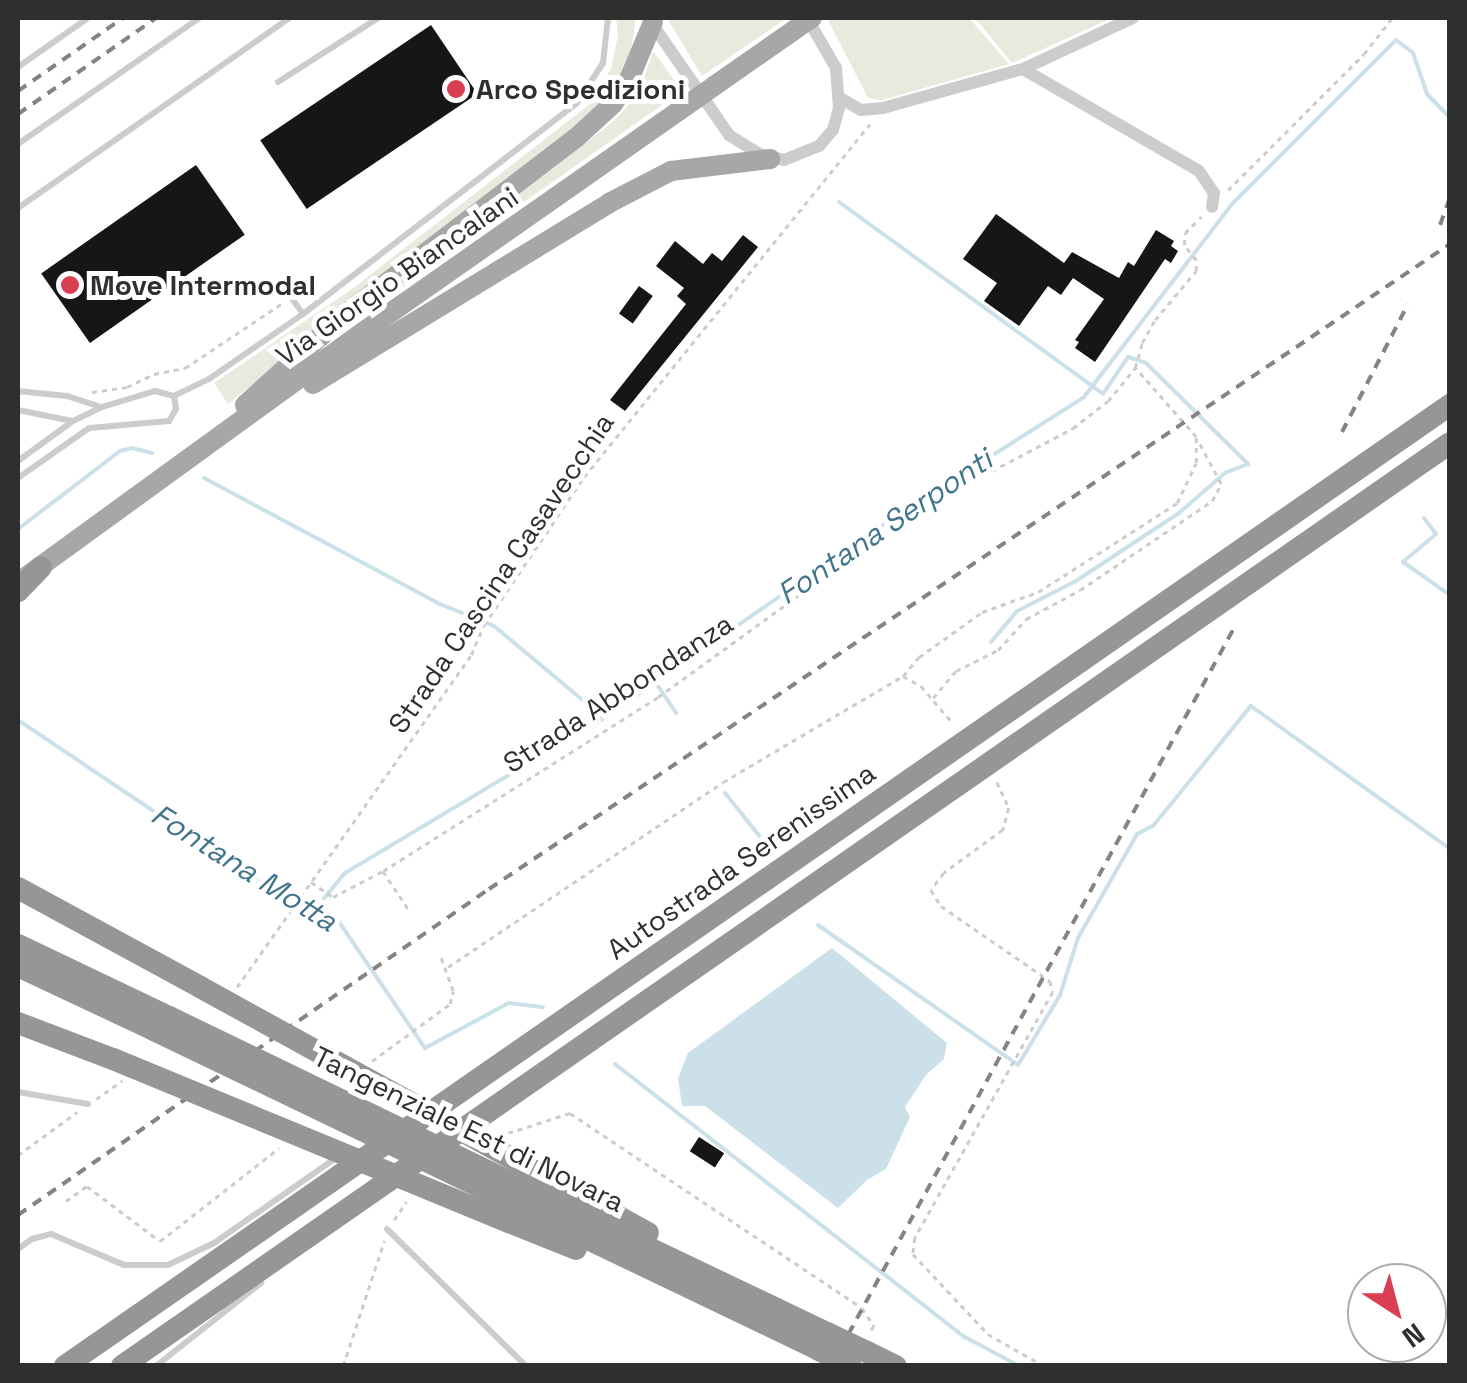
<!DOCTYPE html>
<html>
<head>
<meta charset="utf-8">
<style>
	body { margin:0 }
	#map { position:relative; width:1467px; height:1383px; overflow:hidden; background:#fff; font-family:"Space Grotesk",sans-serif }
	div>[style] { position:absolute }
	.green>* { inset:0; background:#e6ebde }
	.water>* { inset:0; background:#cce0ea }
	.stream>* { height:4px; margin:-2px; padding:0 2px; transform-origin:2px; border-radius:2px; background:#cce0ea }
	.building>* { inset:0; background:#161616; transform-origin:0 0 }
	.path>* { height:2.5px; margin-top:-1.25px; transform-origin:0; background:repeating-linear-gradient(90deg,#ccc 0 5px,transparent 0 10px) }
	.lane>* { height:6px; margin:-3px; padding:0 3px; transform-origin:3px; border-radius:3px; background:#ccc }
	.street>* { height:12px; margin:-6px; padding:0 6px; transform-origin:6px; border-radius:6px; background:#ccc }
	.primary>* { height:20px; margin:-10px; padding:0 10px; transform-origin:10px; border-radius:10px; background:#a7a7a7 }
	.highway>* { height:22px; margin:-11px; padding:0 11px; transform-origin:11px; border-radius:11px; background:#969696 }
	.rail>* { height:4px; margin-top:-2px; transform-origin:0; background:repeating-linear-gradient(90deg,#848484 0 10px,transparent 0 18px) }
	.primary-bridge>* { height:20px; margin:-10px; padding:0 10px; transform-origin:10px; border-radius:10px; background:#a7a7a7 }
	.highway-bridge>* { height:22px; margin:-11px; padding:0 11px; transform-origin:11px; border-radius:11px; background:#969696 }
	.dots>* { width:28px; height:28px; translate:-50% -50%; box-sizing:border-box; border:5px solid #fff; border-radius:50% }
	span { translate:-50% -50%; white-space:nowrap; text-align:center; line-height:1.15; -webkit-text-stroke:10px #fff; paint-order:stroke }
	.poi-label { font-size:28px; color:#2f2f2f; font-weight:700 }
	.left { translate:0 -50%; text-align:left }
	.street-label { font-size:28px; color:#2f2f2f }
	.water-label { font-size:30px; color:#42748c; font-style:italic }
	.frame { position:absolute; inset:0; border:20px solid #2f2f2f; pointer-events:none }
	.north { position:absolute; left:1347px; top:1263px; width:100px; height:100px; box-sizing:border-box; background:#fff; border:2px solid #acacac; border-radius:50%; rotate:144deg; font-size:28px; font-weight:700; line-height:40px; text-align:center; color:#2f2f2f }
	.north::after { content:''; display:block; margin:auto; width:35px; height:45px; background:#da3e52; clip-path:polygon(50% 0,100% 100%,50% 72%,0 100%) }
</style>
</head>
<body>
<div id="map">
	<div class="green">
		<div style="clip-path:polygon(616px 18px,636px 18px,630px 57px,612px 92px,587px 117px,228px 404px,214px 383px,352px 289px,590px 104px,611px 69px,618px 35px)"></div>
		<div style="clip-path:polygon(667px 18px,787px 18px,702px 76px)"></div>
		<div style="clip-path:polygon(827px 18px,969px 18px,1009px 64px,882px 100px,868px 98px)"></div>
		<div style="clip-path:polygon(975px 18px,1112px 18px,1012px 63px)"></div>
		<div style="clip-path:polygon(653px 51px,682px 91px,370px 310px,614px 121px,639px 94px)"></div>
	</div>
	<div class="water">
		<div style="clip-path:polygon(832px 948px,947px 1043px,944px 1059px,926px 1075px,905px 1107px,910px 1117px,886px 1169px,867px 1180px,838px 1208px,705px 1106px,682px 1106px,678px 1078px,688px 1053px)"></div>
	</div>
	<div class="stream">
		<div style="left:839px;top:202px;width:326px;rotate:36deg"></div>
		<div style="left:1103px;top:394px;width:45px;rotate:-56deg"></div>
		<div style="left:1128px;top:357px;width:19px;rotate:18deg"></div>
		<div style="left:1146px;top:363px;width:144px;rotate:44.7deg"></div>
		<div style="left:1248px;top:464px;width:25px;rotate:159deg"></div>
		<div style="left:1225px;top:473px;width:61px;rotate:139deg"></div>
		<div style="left:1179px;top:513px;width:123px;rotate:146.6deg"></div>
		<div style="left:1076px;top:581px;width:66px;rotate:153deg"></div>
		<div style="left:1017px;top:611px;width:40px;rotate:130deg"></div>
		<div style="left:204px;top:478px;width:268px;rotate:28.1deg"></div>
		<div style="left:440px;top:604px;width:58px;rotate:22.2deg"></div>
		<div style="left:494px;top:626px;width:143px;rotate:39.9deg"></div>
		<div style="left:604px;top:718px;width:332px;rotate:-34.7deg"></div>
		<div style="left:877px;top:529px;width:246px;rotate:-32.5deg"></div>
		<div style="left:1084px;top:397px;width:243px;rotate:-52.5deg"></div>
		<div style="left:1232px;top:204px;width:232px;rotate:-45deg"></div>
		<div style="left:1396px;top:40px;width:21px;rotate:37deg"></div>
		<div style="left:1413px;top:53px;width:43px;rotate:71.1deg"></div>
		<div style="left:1427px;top:94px;width:33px;rotate:46deg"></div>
		<div style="left:1424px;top:518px;width:20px;rotate:53deg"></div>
		<div style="left:1436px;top:534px;width:43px;rotate:139.7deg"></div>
		<div style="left:1403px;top:562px;width:57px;rotate:35.1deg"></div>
		<div style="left:18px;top:529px;width:128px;rotate:-37.4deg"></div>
		<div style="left:120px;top:451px;width:12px;rotate:-14deg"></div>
		<div style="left:132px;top:448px;width:21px;rotate:14deg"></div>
		<div style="left:656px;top:683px;width:36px;rotate:56deg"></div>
		<div style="left:18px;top:720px;width:339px;rotate:33.9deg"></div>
		<div style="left:299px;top:909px;width:42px;rotate:18deg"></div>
		<div style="left:339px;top:922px;width:153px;rotate:55.7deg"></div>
		<div style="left:425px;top:1048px;width:95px;rotate:-28.2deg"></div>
		<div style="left:509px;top:1003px;width:34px;rotate:7deg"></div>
		<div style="left:725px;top:793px;width:59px;rotate:51.2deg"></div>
		<div style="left:312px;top:913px;width:52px;rotate:-50.5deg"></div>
		<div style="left:345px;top:873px;width:302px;rotate:-30.9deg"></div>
		<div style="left:818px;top:925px;width:244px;rotate:35deg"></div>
		<div style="left:1018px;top:1065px;width:82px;rotate:-59deg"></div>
		<div style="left:1060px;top:995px;width:60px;rotate:-72.5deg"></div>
		<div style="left:1078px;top:938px;width:120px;rotate:-60.4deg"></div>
		<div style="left:1137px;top:834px;width:18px;rotate:-27deg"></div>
		<div style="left:1153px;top:826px;width:155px;rotate:-50.8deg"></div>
		<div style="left:1251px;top:706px;width:245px;rotate:35.7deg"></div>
		<div style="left:615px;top:1064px;width:444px;rotate:38deg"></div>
		<div style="left:965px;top:1337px;width:61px;rotate:28.2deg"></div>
	</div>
	<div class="building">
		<div style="left:431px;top:25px;width:83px;height:206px;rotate:56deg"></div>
		<div style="left:196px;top:165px;width:85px;height:189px;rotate:55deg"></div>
		<div style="clip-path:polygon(996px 214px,1064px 263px,1072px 252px,1119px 278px,1128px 262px,1134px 266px,1156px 230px,1174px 241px,1171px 246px,1178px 251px,1171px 263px,1165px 259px,1095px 362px,1075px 348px,1079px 342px,1075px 340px,1104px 299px,1073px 278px,1061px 295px,1048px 286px,1019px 326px,984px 301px,997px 283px,963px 259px)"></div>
		<div style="clip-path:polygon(743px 235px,758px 247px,625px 411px,610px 400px,686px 304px,677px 296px,684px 288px,656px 266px,675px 241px,703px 264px,712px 253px,722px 261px)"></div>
		<div style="left:639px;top:286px;width:17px;height:34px;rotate:36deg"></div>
		<div style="left:699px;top:1137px;width:30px;height:17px;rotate:33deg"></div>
	</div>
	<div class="path">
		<div style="left:1228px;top:190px;width:192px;rotate:-45deg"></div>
		<div style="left:1364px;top:54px;width:46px;rotate:-52.1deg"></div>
		<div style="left:92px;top:392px;width:35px;rotate:-8deg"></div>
		<div style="left:127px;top:387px;width:30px;rotate:-26deg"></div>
		<div style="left:154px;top:374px;width:32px;rotate:-11deg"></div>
		<div style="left:185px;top:368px;width:119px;rotate:-33.7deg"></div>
		<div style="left:903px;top:676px;width:21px;rotate:29deg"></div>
		<div style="left:921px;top:686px;width:48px;rotate:49.3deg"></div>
		<div style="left:933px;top:698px;width:35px;rotate:-50deg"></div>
		<div style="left:956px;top:671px;width:47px;rotate:-26.6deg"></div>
		<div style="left:998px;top:650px;width:42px;rotate:-47.9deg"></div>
		<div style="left:1026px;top:619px;width:61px;rotate:-28.2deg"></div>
		<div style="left:1080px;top:590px;width:159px;rotate:-34deg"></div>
		<div style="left:1212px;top:501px;width:19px;rotate:-62deg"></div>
		<div style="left:1221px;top:484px;width:49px;rotate:-118.1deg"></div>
		<div style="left:997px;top:782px;width:29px;rotate:65deg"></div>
		<div style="left:1009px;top:808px;width:23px;rotate:105deg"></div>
		<div style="left:1003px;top:830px;width:73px;rotate:143.9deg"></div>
		<div style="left:944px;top:873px;width:21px;rotate:127deg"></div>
		<div style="left:931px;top:890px;width:19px;rotate:58deg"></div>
		<div style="left:941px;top:906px;width:132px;rotate:34.5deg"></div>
		<div style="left:1050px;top:981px;width:11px;rotate:75deg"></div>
		<div style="left:1053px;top:992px;width:282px;rotate:119.3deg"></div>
		<div style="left:915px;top:1238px;width:16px;rotate:97deg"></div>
		<div style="left:913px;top:1254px;width:110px;rotate:46.8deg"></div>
		<div style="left:988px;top:1334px;width:64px;rotate:29.7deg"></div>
		<div style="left:383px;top:871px;width:47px;rotate:56.3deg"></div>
		<div style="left:311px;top:882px;width:27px;rotate:34deg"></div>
		<div style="left:333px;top:897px;width:56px;rotate:-27.5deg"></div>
		<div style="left:383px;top:871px;width:325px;rotate:-32.3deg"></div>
		<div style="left:658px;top:697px;width:314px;rotate:-35.9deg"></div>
		<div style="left:912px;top:513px;width:182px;rotate:-27.8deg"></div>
		<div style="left:1073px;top:428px;width:44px;rotate:-37.6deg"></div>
		<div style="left:1108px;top:401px;width:43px;rotate:-50.7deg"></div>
		<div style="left:1135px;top:368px;width:26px;rotate:-74deg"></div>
		<div style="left:1142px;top:343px;width:26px;rotate:-61deg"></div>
		<div style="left:1155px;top:320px;width:64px;rotate:-50.1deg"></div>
		<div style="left:1196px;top:271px;width:11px;rotate:-90deg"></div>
		<div style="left:1196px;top:260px;width:19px;rotate:-129deg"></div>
		<div style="left:1184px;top:245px;width:12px;rotate:-85deg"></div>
		<div style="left:1185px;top:233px;width:23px;rotate:-45deg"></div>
		<div style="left:448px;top:967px;width:331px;rotate:-33.9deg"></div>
		<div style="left:723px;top:782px;width:209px;rotate:-30.5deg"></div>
		<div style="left:903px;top:676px;width:25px;rotate:-50deg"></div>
		<div style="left:919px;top:657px;width:77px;rotate:-35.5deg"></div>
		<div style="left:982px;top:612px;width:59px;rotate:-19.7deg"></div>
		<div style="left:1038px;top:592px;width:165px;rotate:-32.6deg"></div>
		<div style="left:1177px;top:503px;width:44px;rotate:-64.6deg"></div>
		<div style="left:1196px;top:463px;width:26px;rotate:-90deg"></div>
		<div style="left:1196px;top:437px;width:91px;rotate:-131.4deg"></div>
		<div style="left:237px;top:987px;width:406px;rotate:-54.8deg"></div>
		<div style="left:471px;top:655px;width:33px;rotate:-67deg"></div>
		<div style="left:484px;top:625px;width:179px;rotate:-56deg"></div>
		<div style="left:584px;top:477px;width:454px;rotate:-51deg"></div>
		<div style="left:372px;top:1061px;width:97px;rotate:-36.2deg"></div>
		<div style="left:450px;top:1004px;width:13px;rotate:-77deg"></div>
		<div style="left:453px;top:991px;width:37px;rotate:-110deg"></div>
		<div style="left:96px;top:1099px;width:32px;rotate:-35deg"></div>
		<div style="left:508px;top:1133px;width:65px;rotate:-17.9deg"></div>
		<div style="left:570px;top:1113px;width:351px;rotate:33.7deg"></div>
		<div style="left:862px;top:1308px;width:22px;rotate:56deg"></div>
		<div style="left:874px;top:1326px;width:8px;rotate:120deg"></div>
		<div style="left:18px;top:1155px;width:73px;rotate:-36.1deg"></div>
		<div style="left:66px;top:1201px;width:26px;rotate:-36deg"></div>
		<div style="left:87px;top:1186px;width:91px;rotate:37deg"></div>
		<div style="left:160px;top:1241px;width:151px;rotate:-38deg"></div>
		<div style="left:394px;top:1220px;width:22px;rotate:-56deg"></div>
		<div style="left:343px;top:1366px;width:132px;rotate:-71.8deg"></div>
	</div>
	<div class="lane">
		<div style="left:18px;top:67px;width:85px;rotate:-35deg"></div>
		<div style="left:278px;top:82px;width:119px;rotate:-32.6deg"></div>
		<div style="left:18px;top:144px;width:221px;rotate:-34.8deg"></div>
		<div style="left:18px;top:208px;width:331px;rotate:-35deg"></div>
		<div style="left:290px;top:296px;width:22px;rotate:54deg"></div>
		<div style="left:18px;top:391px;width:49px;rotate:5.8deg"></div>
		<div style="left:67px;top:396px;width:36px;rotate:18deg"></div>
		<div style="left:174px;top:396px;width:39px;rotate:-26deg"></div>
		<div style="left:209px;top:379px;width:114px;rotate:-34.7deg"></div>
		<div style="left:303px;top:314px;width:346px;rotate:-37.6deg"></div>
		<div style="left:577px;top:103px;width:48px;rotate:-57deg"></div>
		<div style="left:603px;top:63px;width:45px;rotate:-83.7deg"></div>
		<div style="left:18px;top:410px;width:55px;rotate:11.5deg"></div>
		<div style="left:18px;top:461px;width:68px;rotate:-36deg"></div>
		<div style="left:73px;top:421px;width:32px;rotate:-26deg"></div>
		<div style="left:102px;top:407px;width:55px;rotate:-16.8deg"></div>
		<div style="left:155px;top:391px;width:20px;rotate:15deg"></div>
		<div style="left:174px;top:396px;width:13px;rotate:81deg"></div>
		<div style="left:176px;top:409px;width:14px;rotate:120deg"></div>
		<div style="left:169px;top:421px;width:80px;rotate:175deg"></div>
		<div style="left:89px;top:428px;width:87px;rotate:144.8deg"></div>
		<div style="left:18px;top:1092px;width:71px;rotate:9.7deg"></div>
		<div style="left:387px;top:1229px;width:195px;rotate:44.6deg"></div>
		<div style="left:18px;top:1249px;width:17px;rotate:-36deg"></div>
		<div style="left:32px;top:1239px;width:20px;rotate:-15deg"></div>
		<div style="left:51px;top:1234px;width:79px;rotate:23deg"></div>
		<div style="left:124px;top:1265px;width:44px"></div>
		<div style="left:168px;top:1265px;width:51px;rotate:-25.6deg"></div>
		<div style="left:214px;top:1243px;width:149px;rotate:-34.9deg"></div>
		<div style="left:156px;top:1366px;width:134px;rotate:-38.3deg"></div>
	</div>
	<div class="street">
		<div style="left:654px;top:19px;width:9px;rotate:84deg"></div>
		<div style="left:655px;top:28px;width:130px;rotate:55.3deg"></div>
		<div style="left:729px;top:135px;width:36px;rotate:32deg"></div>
		<div style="left:759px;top:154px;width:26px;rotate:13deg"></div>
		<div style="left:784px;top:160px;width:38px;rotate:-22deg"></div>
		<div style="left:819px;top:146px;width:21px;rotate:-49deg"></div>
		<div style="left:833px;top:130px;width:23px;rotate:-75deg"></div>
		<div style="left:839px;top:108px;width:40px;rotate:-94.3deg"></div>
		<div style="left:836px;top:68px;width:58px;rotate:-120.1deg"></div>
		<div style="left:1023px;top:69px;width:203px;rotate:30.1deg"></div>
		<div style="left:1199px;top:171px;width:27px;rotate:56deg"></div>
		<div style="left:1214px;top:193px;width:14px;rotate:98deg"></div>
		<div style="left:840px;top:98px;width:24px;rotate:30deg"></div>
		<div style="left:861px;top:110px;width:22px;rotate:-5deg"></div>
		<div style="left:883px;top:108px;width:145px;rotate:-15.6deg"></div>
		<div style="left:1023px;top:69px;width:121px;rotate:-24.9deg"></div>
	</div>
	<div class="primary">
		<div style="left:714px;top:86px;width:101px;rotate:-34.9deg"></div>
		<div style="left:313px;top:384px;width:347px;rotate:-31.4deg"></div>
		<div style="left:609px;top:203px;width:70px;rotate:-27.3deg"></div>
		<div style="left:671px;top:171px;width:100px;rotate:-6.9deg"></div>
		<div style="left:245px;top:405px;width:132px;rotate:-42.2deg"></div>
		<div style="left:343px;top:316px;width:293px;rotate:-37.4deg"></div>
		<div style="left:576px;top:138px;width:50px;rotate:-42.6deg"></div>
		<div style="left:613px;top:104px;width:27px;rotate:-56deg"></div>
		<div style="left:628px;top:82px;width:65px;rotate:-67.4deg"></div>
		<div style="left:27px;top:576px;width:415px;rotate:-36deg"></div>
		<div style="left:363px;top:332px;width:396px;rotate:-35deg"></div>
	</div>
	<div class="highway">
		<div style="left:18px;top:591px;width:33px;rotate:-46deg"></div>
		<div style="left:18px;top:888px;width:207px;rotate:28.5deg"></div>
		<div style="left:18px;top:945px;width:167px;rotate:25.5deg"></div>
		<div style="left:18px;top:966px;width:150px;rotate:25.2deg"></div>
		<div style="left:18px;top:1023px;width:102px;rotate:20.8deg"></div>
		<div style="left:533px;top:1170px;width:131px;rotate:28.7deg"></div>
		<div style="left:523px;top:1188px;width:337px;rotate:25.5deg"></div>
		<div style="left:517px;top:1205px;width:335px;rotate:25.6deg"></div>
		<div style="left:509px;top:1222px;width:72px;rotate:21.9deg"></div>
		<div style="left:867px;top:1352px;width:32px;rotate:26deg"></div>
		<div style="left:65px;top:1366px;width:1686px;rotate:-34.76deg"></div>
		<div style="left:122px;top:1366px;width:1617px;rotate:-34.8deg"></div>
	</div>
	<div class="rail">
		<div style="left:18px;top:91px;width:128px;rotate:-34.8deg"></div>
		<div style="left:18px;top:114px;width:168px;rotate:-34.8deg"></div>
		<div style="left:1440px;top:225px;width:29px;rotate:-70deg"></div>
		<div style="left:1342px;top:432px;width:144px;rotate:-62.7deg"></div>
		<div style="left:18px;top:1215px;width:573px;rotate:-34.69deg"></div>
		<div style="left:489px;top:889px;width:1157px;rotate:-33.87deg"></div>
		<div style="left:831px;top:1366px;width:839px;rotate:-61.36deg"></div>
	</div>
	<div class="primary-bridge">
		<div style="left:797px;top:28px;width:18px;rotate:-34deg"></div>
		<div style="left:687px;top:105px;width:33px;rotate:-35deg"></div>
	</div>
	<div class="highway-bridge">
		<div style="left:200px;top:987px;width:380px;rotate:28.8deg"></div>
		<div style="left:169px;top:1017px;width:393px;rotate:25.8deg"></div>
		<div style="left:154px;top:1030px;width:403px;rotate:25.7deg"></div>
		<div style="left:113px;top:1059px;width:428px;rotate:22.4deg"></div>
		<div style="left:827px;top:1333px;width:44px;rotate:25.4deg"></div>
		<div style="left:819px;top:1350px;width:36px;rotate:27deg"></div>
	</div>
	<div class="dots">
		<div style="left:456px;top:89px;background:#da3e52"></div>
		<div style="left:70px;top:285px;background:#da3e52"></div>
	</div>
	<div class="poi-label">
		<span class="left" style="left:476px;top:89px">Arco Spedizioni</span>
		<span class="left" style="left:90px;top:285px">Move Intermodal</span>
	</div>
	<div class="street-label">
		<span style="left:397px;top:276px;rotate:-35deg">Via Giorgio Biancalani</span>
		<span style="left:501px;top:573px;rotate:-56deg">Strada Cascina Casavecchia</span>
		<span style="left:618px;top:693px;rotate:-33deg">Strada Abbondanza</span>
		<span style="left:741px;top:861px;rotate:-35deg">Autostrada Serenissima</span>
		<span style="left:469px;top:1129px;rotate:26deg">Tangenziale Est di Novara</span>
	</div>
	<div class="water-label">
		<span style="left:885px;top:527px;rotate:-34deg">Fontana Serponti</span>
		<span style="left:244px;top:868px;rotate:32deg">Fontana Motta</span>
	</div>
	<div class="frame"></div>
	<div class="north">N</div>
</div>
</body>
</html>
